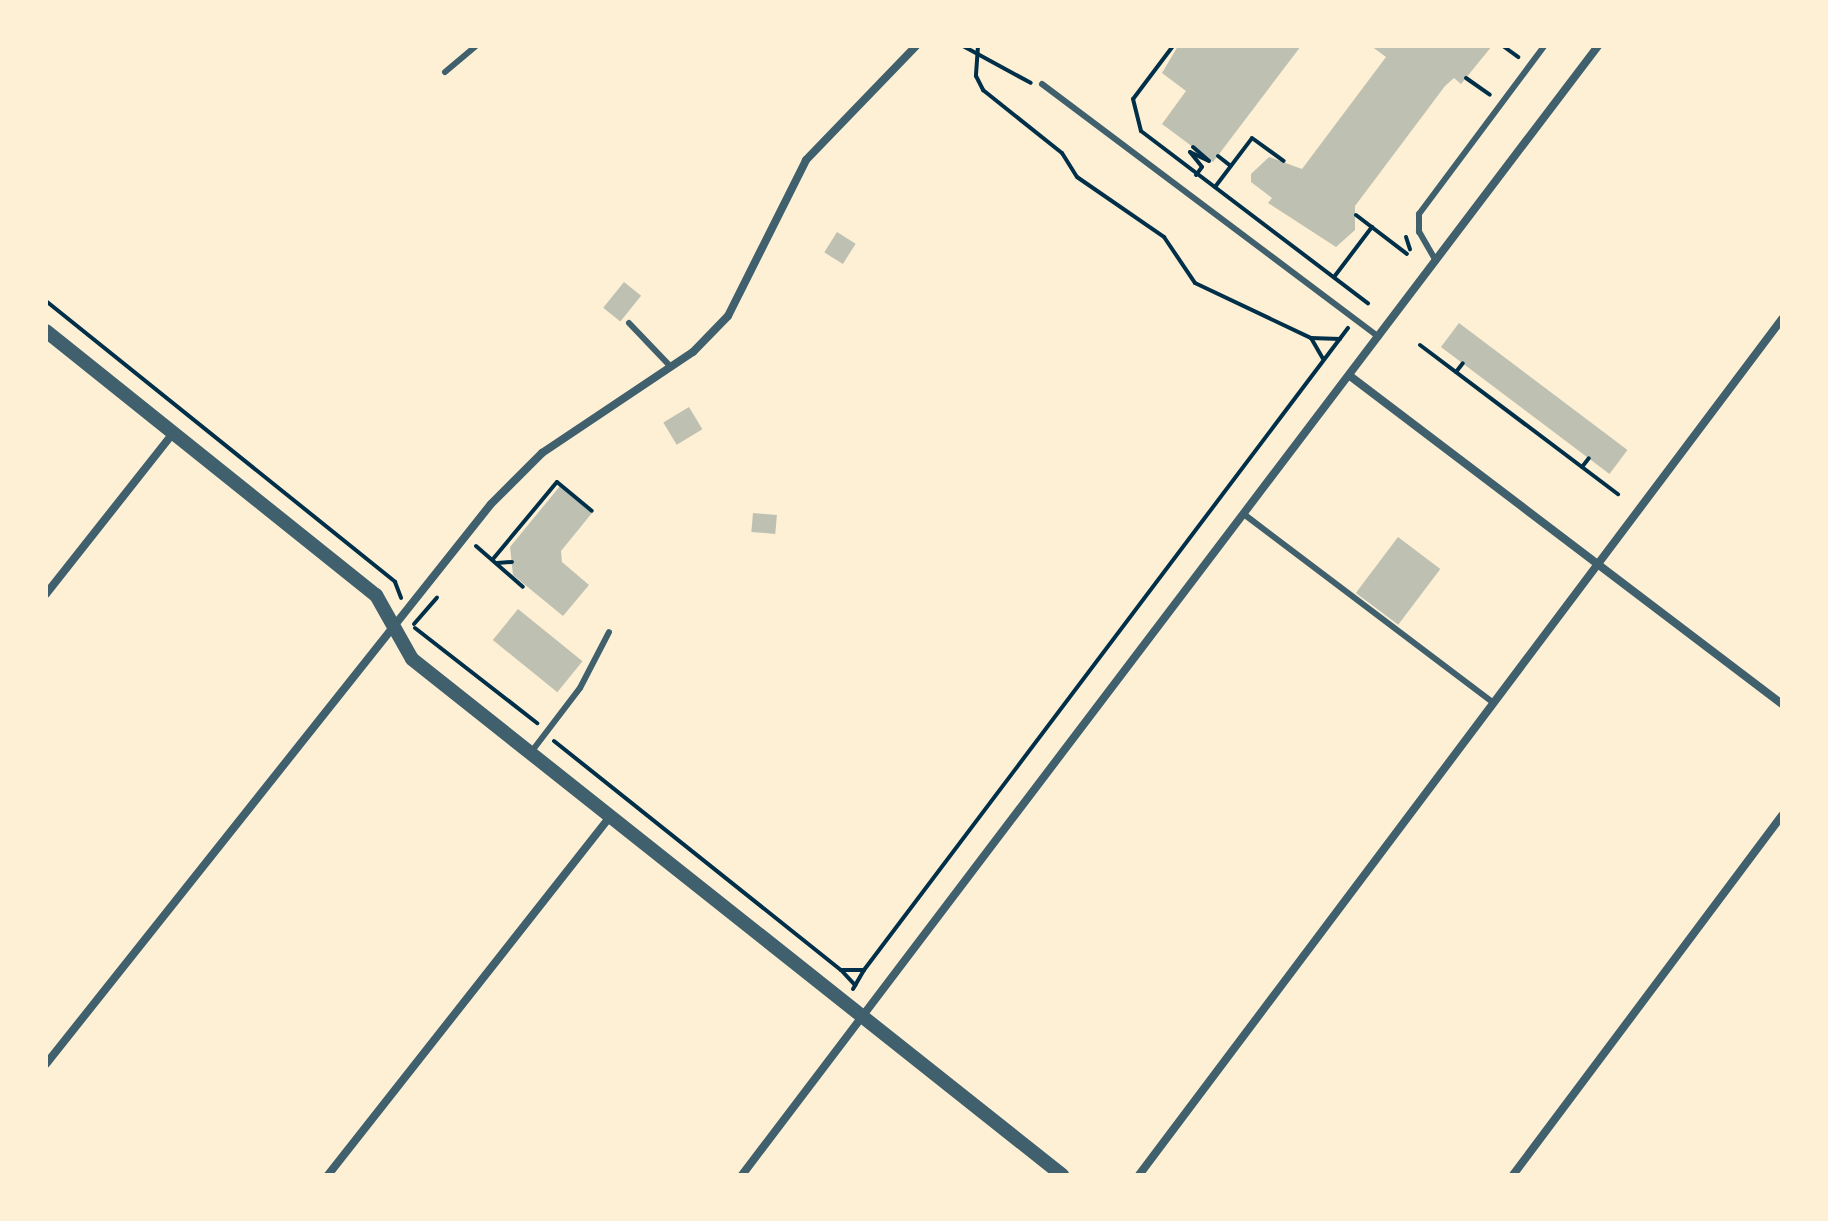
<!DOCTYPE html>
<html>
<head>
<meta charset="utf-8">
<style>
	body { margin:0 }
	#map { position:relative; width:1828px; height:1221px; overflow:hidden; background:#fdf0d5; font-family:"Alegreya Sans",sans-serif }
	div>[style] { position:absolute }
	.building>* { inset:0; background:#bec0b2; transform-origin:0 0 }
	.path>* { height:4px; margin:-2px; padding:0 2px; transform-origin:2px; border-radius:2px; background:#003049 }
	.service>* { height:6px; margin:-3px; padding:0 3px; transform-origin:3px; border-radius:3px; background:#3f606c }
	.minor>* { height:8px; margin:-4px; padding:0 4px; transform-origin:4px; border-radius:4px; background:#3f606c }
	.tertiary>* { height:14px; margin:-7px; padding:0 7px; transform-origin:7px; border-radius:7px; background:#3f606c }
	span { translate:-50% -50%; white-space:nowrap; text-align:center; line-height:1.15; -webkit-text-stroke:7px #fdf0d5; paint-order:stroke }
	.frame { position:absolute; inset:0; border:48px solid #fdf0d5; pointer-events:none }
</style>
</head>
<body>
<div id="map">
	<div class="building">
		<div style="clip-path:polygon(1178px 46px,1301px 46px,1213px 162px,1162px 124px,1186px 91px,1162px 73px)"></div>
		<div style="clip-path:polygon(1371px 46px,1492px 46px,1461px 84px,1454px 78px,1445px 86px,1355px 206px,1355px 230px,1336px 247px,1268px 203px,1272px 198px,1251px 182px,1251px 174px,1269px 157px,1302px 169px,1386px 57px)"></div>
		<div style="left:837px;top:232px;width:22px;height:24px;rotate:32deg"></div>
		<div style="left:624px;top:282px;width:22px;height:33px;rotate:39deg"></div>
		<div style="left:1459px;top:323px;width:211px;height:30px;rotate:37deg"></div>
		<div style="left:689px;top:407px;width:26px;height:30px;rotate:59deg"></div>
		<div style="clip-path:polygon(560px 486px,592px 513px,561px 551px,562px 562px,589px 585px,563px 616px,513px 575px,510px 547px)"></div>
		<div style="left:753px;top:513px;width:24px;height:19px;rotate:5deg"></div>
		<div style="left:1398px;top:537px;width:53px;height:70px;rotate:37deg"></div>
		<div style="left:518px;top:609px;width:83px;height:40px;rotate:39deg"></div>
	</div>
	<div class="path">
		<div style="left:963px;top:46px;width:77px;rotate:28.6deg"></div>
		<div style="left:978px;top:46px;width:30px;rotate:94deg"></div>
		<div style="left:976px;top:76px;width:16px;rotate:63deg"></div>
		<div style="left:983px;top:90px;width:101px;rotate:38.6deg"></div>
		<div style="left:1062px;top:153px;width:28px;rotate:58deg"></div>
		<div style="left:1077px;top:177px;width:106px;rotate:34.6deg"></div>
		<div style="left:1164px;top:237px;width:55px;rotate:56deg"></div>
		<div style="left:1195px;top:283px;width:128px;rotate:25.4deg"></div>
		<div style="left:1311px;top:338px;width:24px;rotate:60deg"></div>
		<div style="left:1173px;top:46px;width:66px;rotate:127deg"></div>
		<div style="left:1133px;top:99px;width:33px;rotate:76deg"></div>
		<div style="left:1141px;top:131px;width:285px;rotate:37.2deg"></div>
		<div style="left:1503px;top:46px;width:19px;rotate:36deg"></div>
		<div style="left:1466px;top:78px;width:29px;rotate:35deg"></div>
		<div style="left:1193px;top:147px;width:21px;rotate:41deg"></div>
		<div style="left:1209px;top:161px;width:21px;rotate:-155deg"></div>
		<div style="left:1190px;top:152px;width:19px;rotate:51deg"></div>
		<div style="left:1202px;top:167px;width:10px;rotate:127deg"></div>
		<div style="left:1218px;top:156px;width:16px;rotate:38deg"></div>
		<div style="left:1215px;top:187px;width:61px;rotate:-52.9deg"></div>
		<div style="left:1252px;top:138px;width:39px;rotate:36deg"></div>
		<div style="left:1356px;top:215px;width:64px;rotate:37.4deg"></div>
		<div style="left:1406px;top:237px;width:13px;rotate:72deg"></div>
		<div style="left:1334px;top:277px;width:63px;rotate:-52.8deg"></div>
		<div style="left:46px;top:301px;width:448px;rotate:38.8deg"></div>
		<div style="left:395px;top:582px;width:17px;rotate:69deg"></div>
		<div style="left:1311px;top:338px;width:29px;rotate:2deg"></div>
		<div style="left:1420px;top:345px;width:248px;rotate:37deg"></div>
		<div style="left:1456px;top:372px;width:11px;rotate:-52deg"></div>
		<div style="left:1582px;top:467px;width:11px;rotate:-52deg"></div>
		<div style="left:476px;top:546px;width:62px;rotate:41.1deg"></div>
		<div style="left:493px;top:559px;width:100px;rotate:-50.3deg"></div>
		<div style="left:557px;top:482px;width:45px;rotate:39.6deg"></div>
		<div style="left:497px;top:563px;width:15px;rotate:-4deg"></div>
		<div style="left:414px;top:624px;width:35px;rotate:-49deg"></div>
		<div style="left:415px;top:628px;width:155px;rotate:37.9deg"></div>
		<div style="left:554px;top:741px;width:367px;rotate:38.6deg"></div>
		<div style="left:841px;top:970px;width:23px"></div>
		<div style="left:864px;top:970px;width:804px;rotate:-52.99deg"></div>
		<div style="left:841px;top:970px;width:21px;rotate:47deg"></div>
		<div style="left:853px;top:989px;width:22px;rotate:-60deg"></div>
	</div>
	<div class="service">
		<div style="left:445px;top:72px;width:40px;rotate:-40deg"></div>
		<div style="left:1042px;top:84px;width:421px;rotate:36.9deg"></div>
		<div style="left:1436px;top:261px;width:34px;rotate:-120deg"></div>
		<div style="left:1419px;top:232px;width:18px;rotate:-90deg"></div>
		<div style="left:1419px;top:214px;width:209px;rotate:-53.3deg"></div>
		<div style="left:629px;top:323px;width:61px;rotate:46.3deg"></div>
		<div style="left:1245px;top:515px;width:312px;rotate:37.1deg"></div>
		<div style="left:532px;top:751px;width:79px;rotate:-52.7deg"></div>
		<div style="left:580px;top:688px;width:63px;rotate:-62.6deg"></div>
	</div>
	<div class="minor">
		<div style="left:1350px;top:376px;width:542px;rotate:37.21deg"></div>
		<div style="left:46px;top:594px;width:205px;rotate:-51.7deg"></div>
		<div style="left:46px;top:1064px;width:715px;rotate:-51.53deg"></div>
		<div style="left:491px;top:504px;width:72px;rotate:-45deg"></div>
		<div style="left:542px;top:453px;width:182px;rotate:-33.8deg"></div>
		<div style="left:693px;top:352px;width:50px;rotate:-45.8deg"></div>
		<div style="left:728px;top:316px;width:174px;rotate:-63.4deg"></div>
		<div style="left:806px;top:160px;width:158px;rotate:-46deg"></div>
		<div style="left:328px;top:1175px;width:457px;rotate:-51.8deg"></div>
		<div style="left:742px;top:1175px;width:1417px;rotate:-52.83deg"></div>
		<div style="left:1139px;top:1175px;width:1071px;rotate:-53.09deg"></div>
		<div style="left:1513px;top:1175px;width:449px;rotate:-53.2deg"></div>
	</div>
	<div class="tertiary">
		<div style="left:46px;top:331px;width:423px;rotate:38.7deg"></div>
		<div style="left:376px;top:595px;width:73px;rotate:60.6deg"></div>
		<div style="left:412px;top:659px;width:830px;rotate:38.44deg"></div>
	</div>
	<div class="frame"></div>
</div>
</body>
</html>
